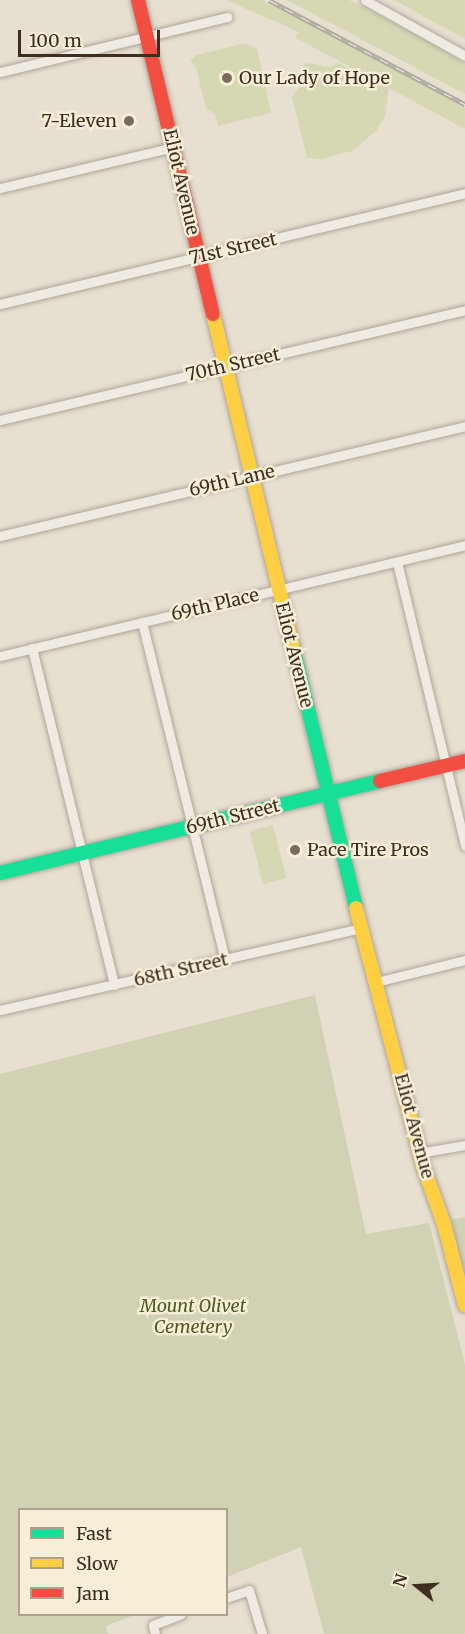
<!DOCTYPE html>
<html>
<head>
<meta charset="utf-8">
<style>
	body { margin:0 }
	#map { position:relative; width:465px; height:1634px; overflow:hidden; background:#e7e0d1; font-family:Merriweather,serif }
	div>[style] { position:absolute }
	.green>* { inset:0; background:#d6d7b3; transform-origin:0 0 }
	.cemetery>* { inset:0; background:#d1d1b3 }
	.roads { filter:drop-shadow(0 0 2px #ada599) drop-shadow(0 0 2px #ada599) }
	.street>* { height:9px; margin:-4.5px; padding:0 4.5px; transform-origin:4.5px; border-radius:4.5px; background:#efebe3 }
	.fast>* { height:14px; margin:-7px; padding:0 7px; transform-origin:7px; border-radius:7px; background:#16e098 }
	.slow>* { height:14px; margin:-7px; padding:0 7px; transform-origin:7px; border-radius:7px; background:#ffcf43 }
	.jam>* { height:14px; margin:-7px; padding:0 7px; transform-origin:7px; border-radius:7px; background:#f24e42 }
	.rail>* { height:5px; margin-top:-2.5px; transform-origin:0; background:repeating-linear-gradient(90deg,#f7eed8 0 9px,#afaaa2 0 18px); box-sizing:border-box; border-block:2px solid #afaaa2 }
	.dots>* { width:16px; height:16px; translate:-50% -50%; box-sizing:border-box; border:3px solid #f7eed8; border-radius:50% }
	span { translate:-50% -50%; white-space:nowrap; text-align:center; line-height:1.15; -webkit-text-stroke:5px #f7eed8; paint-order:stroke }
	.poi-label { font-size:18px; color:#3d2e20 }
	.left { translate:0 -50%; text-align:left }
	.right { translate:-100% -50%; text-align:right }
	.street-label { font-size:18px; color:#3d2e20 }
	.park-label { font-size:18px; color:#4d5a26; font-style:italic }
	.legend { position:absolute; left:18px; top:1508px; width:210px; height:108px; box-sizing:border-box; background:#f7eed8; border:2px solid #ada18e; margin:0; padding:8px 10px; list-style:none; font-size:18px; color:#3d2e20 }
	.legend li { display:flex; align-items:center; gap:12px; height:30px }
	.legend b { width:30px; border:2px solid #ada18e }
	.north { position:absolute; left:387px; top:1556px; width:60px; height:60px; -webkit-text-stroke:4px #f7eed8; paint-order:stroke; rotate:288deg; font-size:16px; font-weight:700; line-height:24px; text-align:center; color:#3d2e20 }
	.north::after { content:''; display:block; margin:auto; width:21px; height:27px; background:#3d2e20; clip-path:polygon(50% 0,100% 100%,50% 72%,0 100%) }
	.scale { position:absolute; left:18px; top:30px; width:142px; height:27px; box-sizing:border-box; border:3px solid #3d2e20; border-top:0; padding-left:8px; font-size:18px; line-height:21px; white-space:nowrap; color:#3d2e20; -webkit-text-stroke:4px #f7eed8; paint-order:stroke }
</style>
</head>
<body>
<div id="map">
	<div class="green">
		<div style="clip-path:polygon(226px 0,262px 0,385px 63px,465px 108px,465px 129px,296px 38px,299px 32px)"></div>
		<div style="clip-path:polygon(287px 0,349px 0,417px 35px,465px 64px,465px 94px)"></div>
		<div style="clip-path:polygon(394px 0,465px 0,465px 39px)"></div>
		<div style="clip-path:polygon(246px 43px,257px 49px,271px 113px,218px 126px,215px 114px,206px 109px,196px 68px,190px 61px,196px 55px)"></div>
		<div style="clip-path:polygon(307px 63px,330px 67px,338px 63px,389px 88px,385px 117px,376px 131px,352px 151px,321px 159px,307px 158px,292px 97px,298px 89px,300px 69px)"></div>
		<div style="left:273px;top:825px;width:55px;height:24px;rotate:76deg"></div>
	</div>
	<div class="cemetery">
		<div style="clip-path:polygon(315px 995px,366px 1234px,429px 1223px,465px 1364px,465px 1634px,324px 1634px,301px 1547px,227px 1577px,226px 1510px,20px 1510px,20px 1614px,134px 1615px,106px 1626px,108px 1634px,0 1634px,0 1074px)"></div>
		<div style="clip-path:polygon(465px 1217px,465px 1277px,450px 1220px)"></div>
	</div>
	<div class="roads">
		<div class="street">
			<div style="left:365px;top:0;width:115px;rotate:29.2deg"></div>
			<div style="left:0;top:72px;width:234px;rotate:-13.6deg"></div>
			<div style="left:0;top:188px;width:178px;rotate:-13.3deg"></div>
			<div style="left:0;top:304px;width:478px;rotate:-13.4deg"></div>
			<div style="left:0;top:420px;width:478px;rotate:-13.3deg"></div>
			<div style="left:0;top:536px;width:478px;rotate:-13.3deg"></div>
			<div style="left:397px;top:562px;width:292px;rotate:76.5deg"></div>
			<div style="left:142px;top:622px;width:348px;rotate:76.2deg"></div>
			<div style="left:32px;top:648px;width:347px;rotate:76.3deg"></div>
			<div style="left:0;top:656px;width:478px;rotate:-13.4deg"></div>
			<div style="left:376px;top:982px;width:92px;rotate:-13.9deg"></div>
			<div style="left:0;top:1010px;width:370px;rotate:-12.8deg"></div>
			<div style="left:419px;top:1153px;width:47px;rotate:-9.9deg"></div>
			<div style="left:226px;top:1598px;width:24px;rotate:-19deg"></div>
			<div style="left:249px;top:1590px;width:46px;rotate:73.5deg"></div>
			<div style="left:155px;top:1634px;width:9px;rotate:-103deg"></div>
			<div style="left:153px;top:1625px;width:30px;rotate:-21deg"></div>
		</div>
		<div class="fast">
			<div style="left:293px;top:647px;width:268px;rotate:76.4deg"></div>
			<div style="left:0;top:873px;width:391px;rotate:-13.6deg"></div>
		</div>
		<div class="slow">
			<div style="left:213px;top:314px;width:342px;rotate:76.5deg"></div>
			<div style="left:356px;top:908px;width:267px;rotate:75.4deg"></div>
			<div style="left:423px;top:1166px;width:62px;rotate:70.1deg"></div>
			<div style="left:444px;top:1224px;width:84px;rotate:75.5deg"></div>
		</div>
		<div class="jam">
			<div style="left:138px;top:0;width:323px;rotate:76.6deg"></div>
			<div style="left:380px;top:781px;width:87px;rotate:-13.2deg"></div>
		</div>
	</div>
	<div class="rail">
		<div style="left:269px;top:0;width:222px;rotate:28deg"></div>
	</div>
	<div class="dots">
		<div style="left:227px;top:78px;background:#786c5e"></div>
		<div style="left:129px;top:121px;background:#786c5e"></div>
		<div style="left:295px;top:850px;background:#786c5e"></div>
	</div>
	<div class="poi-label">
		<span class="left" style="left:239px;top:78px">Our Lady of Hope</span>
		<span class="right" style="left:117px;top:121px">7-Eleven</span>
		<span class="left" style="left:307px;top:850px">Pace Tire Pros</span>
	</div>
	<div class="street-label">
		<span style="left:181px;top:182px;rotate:77deg">Eliot Avenue</span>
		<span style="left:233px;top:249px;rotate:-13deg">71st Street</span>
		<span style="left:233px;top:365px;rotate:-13deg">70th Street</span>
		<span style="left:232px;top:481px;rotate:-13deg">69th Lane</span>
		<span style="left:215px;top:605px;rotate:-13deg">69th Place</span>
		<span style="left:294px;top:655px;rotate:76deg">Eliot Avenue</span>
		<span style="left:233px;top:817px;rotate:-14deg">69th Street</span>
		<span style="left:181px;top:970px;rotate:-13deg">68th Street</span>
		<span style="left:414px;top:1126px;rotate:75deg">Eliot Avenue</span>
	</div>
	<div class="park-label">
		<span style="left:193px;top:1317px">Mount Olivet<br>Cemetery</span>
	</div>
	<ul class="legend">
	<li><b style="height:8px;background:#16e098"></b>Fast</li>
	<li><b style="height:8px;background:#ffcf43"></b>Slow</li>
	<li><b style="height:8px;background:#f24e42"></b>Jam</li>
	</ul>
	<div class="north">N</div>
	<div class="scale">100 m</div>
</div>
</body>
</html>
